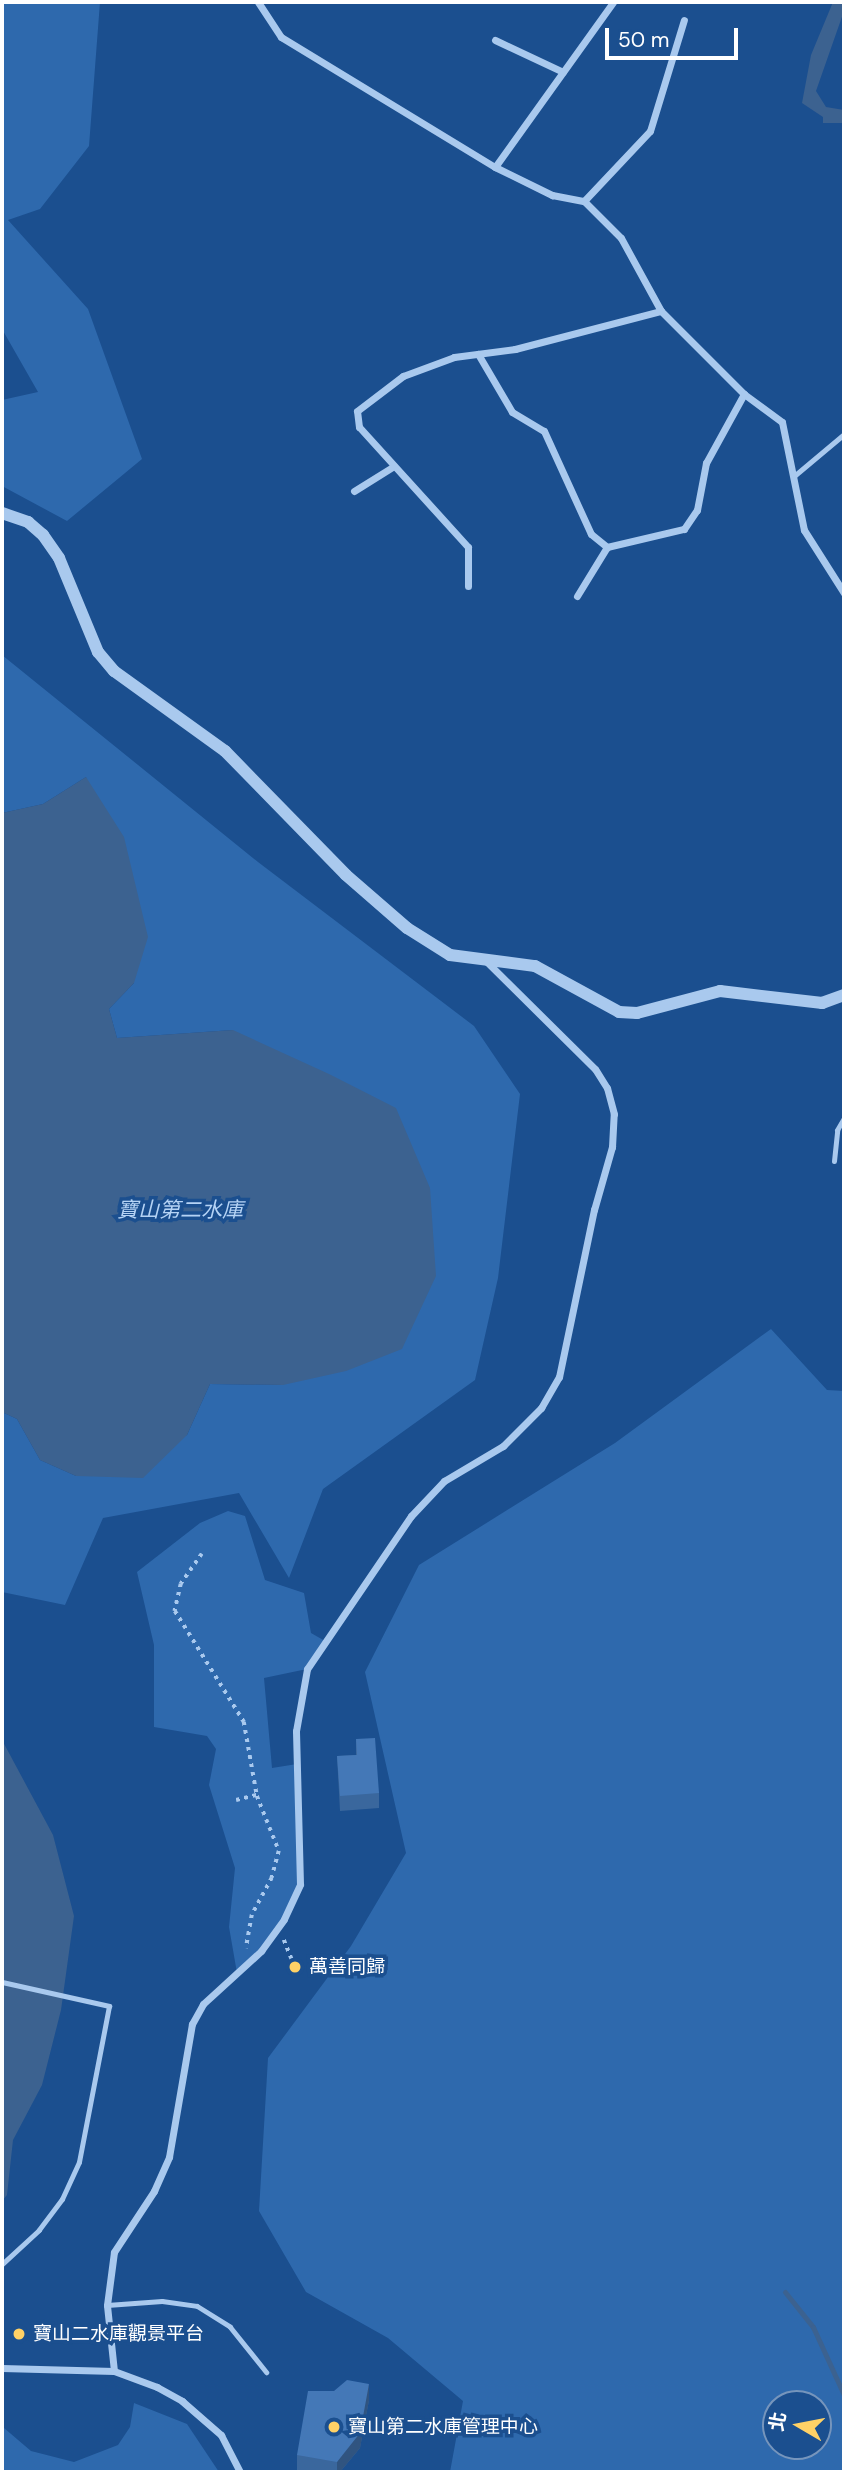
<!DOCTYPE html>
<html>
<head>
<meta charset="utf-8">
<style>
	body { margin:0 }
	#map { position:relative; width:846px; height:2474px; overflow:hidden; background:#1b4f8f; font-family:"DM Sans","Noto Sans TC",sans-serif }
	div>[style] { position:absolute }
	.green>* { inset:0; background:#2e69ad }
	.water>* { inset:0; background:#3c6290 }
	.stream>* { height:5px; margin:-2.5px; padding:0 2.5px; transform-origin:2.5px; border-radius:2.5px; background:#3c6290 }
	.path>* { height:3.5px; margin-top:-1.75px; transform-origin:0; background:repeating-linear-gradient(90deg,#a9c9ee 0 3.5px,transparent 0 8.5px) }
	.service>* { height:5px; margin:-2.5px; padding:0 2.5px; transform-origin:2.5px; border-radius:2.5px; background:#a9c9ee }
	.minor>* { height:7px; margin:-3.5px; padding:0 3.5px; transform-origin:3.5px; border-radius:3.5px; background:#a9c9ee }
	.tertiary>* { height:12px; margin:-6px; padding:0 6px; transform-origin:6px; border-radius:6px; background:#a9c9ee }
	.wall>* { inset:0; background:#3a679d }
	.shaded-wall>* { inset:0; background:#305480 }
	.building>* { inset:0; background:#4478b7 }
	.dots>* { width:19px; height:19px; translate:-50% -50%; box-sizing:border-box; border:4px solid #1b4f8f; border-radius:50% }
	span { translate:-50% -50%; white-space:nowrap; text-align:center; line-height:1.15; -webkit-text-stroke:7px #1b4f8f; paint-order:stroke }
	.poi-label { font-size:19px; color:#fff }
	.left { translate:0 -50%; text-align:left }
	.water-label { font-size:21px; color:#b5d3f5; font-style:italic }
	.frame { position:absolute; inset:0; border:4px solid #fff; pointer-events:none }
	.north { position:absolute; left:762px; top:2390px; width:70px; height:70px; box-sizing:border-box; background:#1b4f8f; border:2px solid #7695bc; border-radius:50%; rotate:280deg; font-size:19px; font-weight:700; line-height:28px; text-align:center; color:#fff }
	.north::after { content:''; display:block; margin:auto; width:24px; height:32px; background:#ffd166; clip-path:polygon(50% 0,100% 100%,50% 72%,0 100%) }
	.scale { position:absolute; left:605px; top:28px; width:133px; height:32px; box-sizing:border-box; border:4px solid #fff; border-top:0; padding-left:9px; font-size:21px; line-height:24px; white-space:nowrap; color:#fff; -webkit-text-stroke:5px #1b4f8f; paint-order:stroke }
</style>
</head>
<body>
<div id="map">
	<div class="green">
		<div style="clip-path:polygon(2px 2px,100px 2px,89px 146px,40px 209px,8px 220px,88px 309px,142px 459px,67px 521px,2px 486px,2px 400px,38px 392px,2px 329px)"></div>
		<div style="clip-path:polygon(2px 655px,258px 862px,474px 1026px,520px 1094px,498px 1278px,475px 1380px,323px 1489px,289px 1578px,239px 1493px,103px 1518px,65px 1605px,2px 1592px,2px 1412px,17px 1419px,40px 1460px,76px 1476px,187px 1435px,210px 1384px,283px 1385px,233px 1030px,117px 1038px,109px 1009px,134px 983px,86px 777px,43px 804px,2px 813px)"></div>
		<div style="clip-path:polygon(evenodd,771px 1329px,827px 1390px,844px 1391px,844px 2472px,450px 2472px,463px 2401px,388px 2338px,306px 2292px,259px 2211px,268px 2058px,351px 1946px,406px 1853px,365px 1672px,419px 1565px,615px 1443px,771px 1329px,776px 2404px,818px 2404px,818px 2446px,776px 2446px,776px 2404px)"></div>
		<div style="clip-path:polygon(228px 1511px,245px 1516px,265px 1580px,304px 1593px,311px 1633px,325px 1641px,307px 1669px,264px 1678px,272px 1768px,297px 1764px,300px 1884px,284px 1919px,261px 1951px,237px 1973px,229px 1927px,235px 1868px,209px 1785px,216px 1749px,207px 1736px,154px 1727px,154px 1645px,137px 1572px,200px 1523px)"></div>
		<div style="clip-path:polygon(134px 2403px,187px 2424px,219px 2472px,2px 2472px,2px 2413px,4px 2428px,31px 2451px,74px 2462px,118px 2445px,130px 2427px)"></div>
	</div>
	<div class="water">
		<div style="clip-path:polygon(833px 2px,844px 2px,844px 11px,816px 91px,826px 107px,844px 110px,844px 123px,823px 123px,823px 117px,802px 103px,811px 55px)"></div>
		<div style="clip-path:polygon(86px 777px,124px 837px,148px 937px,134px 983px,109px 1009px,117px 1038px,233px 1030px,329px 1074px,396px 1108px,430px 1188px,436px 1276px,402px 1349px,346px 1371px,283px 1385px,210px 1384px,187px 1435px,143px 1478px,76px 1476px,40px 1460px,17px 1419px,2px 1412px,2px 813px,43px 804px)"></div>
		<div style="clip-path:polygon(2px 1740px,53px 1835px,74px 1916px,61px 2010px,42px 2085px,13px 2140px,7px 2195px,2px 2201px)"></div>
	</div>
	<div class="stream">
		<div style="left:785px;top:2292px;width:45px;rotate:51.3deg"></div>
		<div style="left:813px;top:2327px;width:75px;rotate:65.5deg"></div>
	</div>
	<div class="path">
		<div style="left:202px;top:1554px;width:37px;rotate:125deg"></div>
		<div style="left:181px;top:1584px;width:28px;rotate:103deg"></div>
		<div style="left:175px;top:1611px;width:131px;rotate:58.1deg"></div>
		<div style="left:244px;top:1722px;width:75px;rotate:80deg"></div>
		<div style="left:257px;top:1796px;width:59px;rotate:68.2deg"></div>
		<div style="left:279px;top:1851px;width:28px;rotate:105deg"></div>
		<div style="left:272px;top:1878px;width:42px;rotate:118.4deg"></div>
		<div style="left:252px;top:1915px;width:34px;rotate:100deg"></div>
		<div style="left:236px;top:1800px;width:21px;rotate:-14deg"></div>
		<div style="left:284px;top:1940px;width:29px;rotate:68deg"></div>
	</div>
	<div class="service">
		<div style="left:794px;top:476px;width:65px;rotate:-40deg"></div>
		<div style="left:834px;top:1161px;width:31px;rotate:-84deg"></div>
		<div style="left:837px;top:1130px;width:14px;rotate:-60deg"></div>
		<div style="left:2px;top:1982px;width:110px;rotate:12.6deg"></div>
		<div style="left:109px;top:2006px;width:159px;rotate:100.9deg"></div>
		<div style="left:79px;top:2162px;width:41px;rotate:114.7deg"></div>
		<div style="left:62px;top:2199px;width:39px;rotate:127deg"></div>
		<div style="left:39px;top:2230px;width:50px;rotate:137.4deg"></div>
		<div style="left:107px;top:2305px;width:55px;rotate:-4.2deg"></div>
		<div style="left:162px;top:2301px;width:35px;rotate:8deg"></div>
		<div style="left:197px;top:2306px;width:39px;rotate:32deg"></div>
		<div style="left:230px;top:2327px;width:58px;rotate:51.3deg"></div>
	</div>
	<div class="minor">
		<div style="left:258px;top:2px;width:42px;rotate:56.7deg"></div>
		<div style="left:281px;top:37px;width:250px;rotate:31.3deg"></div>
		<div style="left:495px;top:167px;width:64px;rotate:26.2deg"></div>
		<div style="left:552px;top:195px;width:33px;rotate:11deg"></div>
		<div style="left:584px;top:201px;width:52px;rotate:45deg"></div>
		<div style="left:621px;top:238px;width:83px;rotate:61.3deg"></div>
		<div style="left:661px;top:311px;width:117px;rotate:45deg"></div>
		<div style="left:744px;top:394px;width:47px;rotate:36.4deg"></div>
		<div style="left:782px;top:422px;width:110px;rotate:78.5deg"></div>
		<div style="left:804px;top:530px;width:75px;rotate:57.6deg"></div>
		<div style="left:495px;top:40px;width:75px;rotate:25.2deg"></div>
		<div style="left:495px;top:167px;width:203px;rotate:-54.4deg"></div>
		<div style="left:584px;top:201px;width:96px;rotate:-46.7deg"></div>
		<div style="left:650px;top:131px;width:116px;rotate:-73deg"></div>
		<div style="left:478px;top:354px;width:67px;rotate:59.6deg"></div>
		<div style="left:512px;top:412px;width:37px;rotate:31deg"></div>
		<div style="left:544px;top:431px;width:113px;rotate:65.5deg"></div>
		<div style="left:591px;top:534px;width:21px;rotate:39deg"></div>
		<div style="left:607px;top:547px;width:79px;rotate:-13.2deg"></div>
		<div style="left:684px;top:529px;width:23px;rotate:-56deg"></div>
		<div style="left:697px;top:510px;width:48px;rotate:-79.2deg"></div>
		<div style="left:706px;top:463px;width:79px;rotate:-61.2deg"></div>
		<div style="left:354px;top:491px;width:47px;rotate:-32deg"></div>
		<div style="left:468px;top:586px;width:39px;rotate:-90deg"></div>
		<div style="left:468px;top:547px;width:162px;rotate:-132.2deg"></div>
		<div style="left:359px;top:427px;width:16px;rotate:-97deg"></div>
		<div style="left:357px;top:411px;width:58px;rotate:-37.3deg"></div>
		<div style="left:403px;top:376px;width:54px;rotate:-20.4deg"></div>
		<div style="left:454px;top:357px;width:62px;rotate:-7.5deg"></div>
		<div style="left:515px;top:349px;width:151px;rotate:-14.6deg"></div>
		<div style="left:577px;top:596px;width:57px;rotate:-58.5deg"></div>
		<div style="left:2px;top:2368px;width:112px;rotate:1.5deg"></div>
		<div style="left:114px;top:2371px;width:46px;rotate:20.4deg"></div>
		<div style="left:157px;top:2387px;width:29px;rotate:29deg"></div>
		<div style="left:182px;top:2401px;width:52px;rotate:41.1deg"></div>
		<div style="left:221px;top:2435px;width:42px;rotate:62.8deg"></div>
		<div style="left:114px;top:2371px;width:66px;rotate:-96.1deg"></div>
		<div style="left:107px;top:2305px;width:53px;rotate:-82.5deg"></div>
		<div style="left:114px;top:2252px;width:73px;rotate:-56.7deg"></div>
		<div style="left:154px;top:2191px;width:37px;rotate:-66deg"></div>
		<div style="left:169px;top:2157px;width:135px;rotate:-80.2deg"></div>
		<div style="left:192px;top:2024px;width:23px;rotate:-61deg"></div>
		<div style="left:203px;top:2004px;width:79px;rotate:-42.4deg"></div>
		<div style="left:261px;top:1951px;width:39px;rotate:-54deg"></div>
		<div style="left:284px;top:1919px;width:38px;rotate:-65deg"></div>
		<div style="left:300px;top:1884px;width:153px;rotate:-91.5deg"></div>
		<div style="left:296px;top:1731px;width:63px;rotate:-79.9deg"></div>
		<div style="left:307px;top:1669px;width:185px;rotate:-55.8deg"></div>
		<div style="left:411px;top:1516px;width:48px;rotate:-46.7deg"></div>
		<div style="left:444px;top:1481px;width:69px;rotate:-30.7deg"></div>
		<div style="left:503px;top:1446px;width:54px;rotate:-45deg"></div>
		<div style="left:541px;top:1408px;width:36px;rotate:-60deg"></div>
		<div style="left:559px;top:1377px;width:171px;rotate:-78.2deg"></div>
		<div style="left:594px;top:1210px;width:66px;rotate:-74.1deg"></div>
		<div style="left:612px;top:1147px;width:33px;rotate:-87deg"></div>
		<div style="left:614px;top:1114px;width:27px;rotate:-105deg"></div>
		<div style="left:607px;top:1088px;width:22px;rotate:-122deg"></div>
		<div style="left:595px;top:1069px;width:152px;rotate:-135.3deg"></div>
	</div>
	<div class="tertiary">
		<div style="left:2px;top:513px;width:28px;rotate:19deg"></div>
		<div style="left:28px;top:522px;width:20px;rotate:41deg"></div>
		<div style="left:43px;top:535px;width:28px;rotate:55deg"></div>
		<div style="left:59px;top:558px;width:102px;rotate:67.5deg"></div>
		<div style="left:98px;top:652px;width:25px;rotate:50deg"></div>
		<div style="left:114px;top:671px;width:137px;rotate:35.8deg"></div>
		<div style="left:225px;top:751px;width:173px;rotate:45.7deg"></div>
		<div style="left:346px;top:875px;width:81px;rotate:41deg"></div>
		<div style="left:407px;top:928px;width:51px;rotate:32.1deg"></div>
		<div style="left:450px;top:955px;width:86px;rotate:7.4deg"></div>
		<div style="left:535px;top:966px;width:96px;rotate:28.7deg"></div>
		<div style="left:619px;top:1012px;width:18px;rotate:3deg"></div>
		<div style="left:637px;top:1013px;width:86px;rotate:-14.8deg"></div>
		<div style="left:720px;top:991px;width:103px;rotate:6.7deg"></div>
		<div style="left:822px;top:1003px;width:23px;rotate:-20deg"></div>
	</div>
	<div class="wall">
		<div style="clip-path:polygon(356px 1739px,379px 1793px,379px 1808px,340px 1811px,337px 1756px,356px 1755px)"></div>
		<div style="clip-path:polygon(369px 2400px,360px 2448px,340px 2472px,310px 2472px,297px 2470px,297px 2455px)"></div>
	</div>
	<div class="shaded-wall">
		<div style="clip-path:polygon(369px 2384px,369px 2400px,360px 2448px,340px 2472px,337px 2472px,337px 2462px)"></div>
	</div>
	<div class="building">
		<div style="clip-path:polygon(375px 1738px,379px 1793px,340px 1796px,337px 1756px,357px 1755px,356px 1739px)"></div>
		<div style="clip-path:polygon(347px 2380px,369px 2384px,360px 2433px,337px 2462px,297px 2455px,308px 2391px,334px 2391px)"></div>
	</div>
	<div class="dots">
		<div style="left:295px;top:1967px;background:#ffd166"></div>
		<div style="left:19px;top:2334px;background:#ffd166"></div>
		<div style="left:334px;top:2427px;background:#ffd166"></div>
	</div>
	<div class="poi-label">
		<span class="left" style="left:309px;top:1967px">萬善同歸</span>
		<span class="left" style="left:33px;top:2334px">寶山二水庫觀景平台</span>
		<span class="left" style="left:348px;top:2427px">寶山第二水庫管理中心</span>
	</div>
	<div class="water-label">
		<span style="left:180px;top:1210px">寶山第二水庫</span>
	</div>
	<div class="frame"></div>
	<div class="north">北</div>
	<div class="scale">50 m</div>
</div>
</body>
</html>
